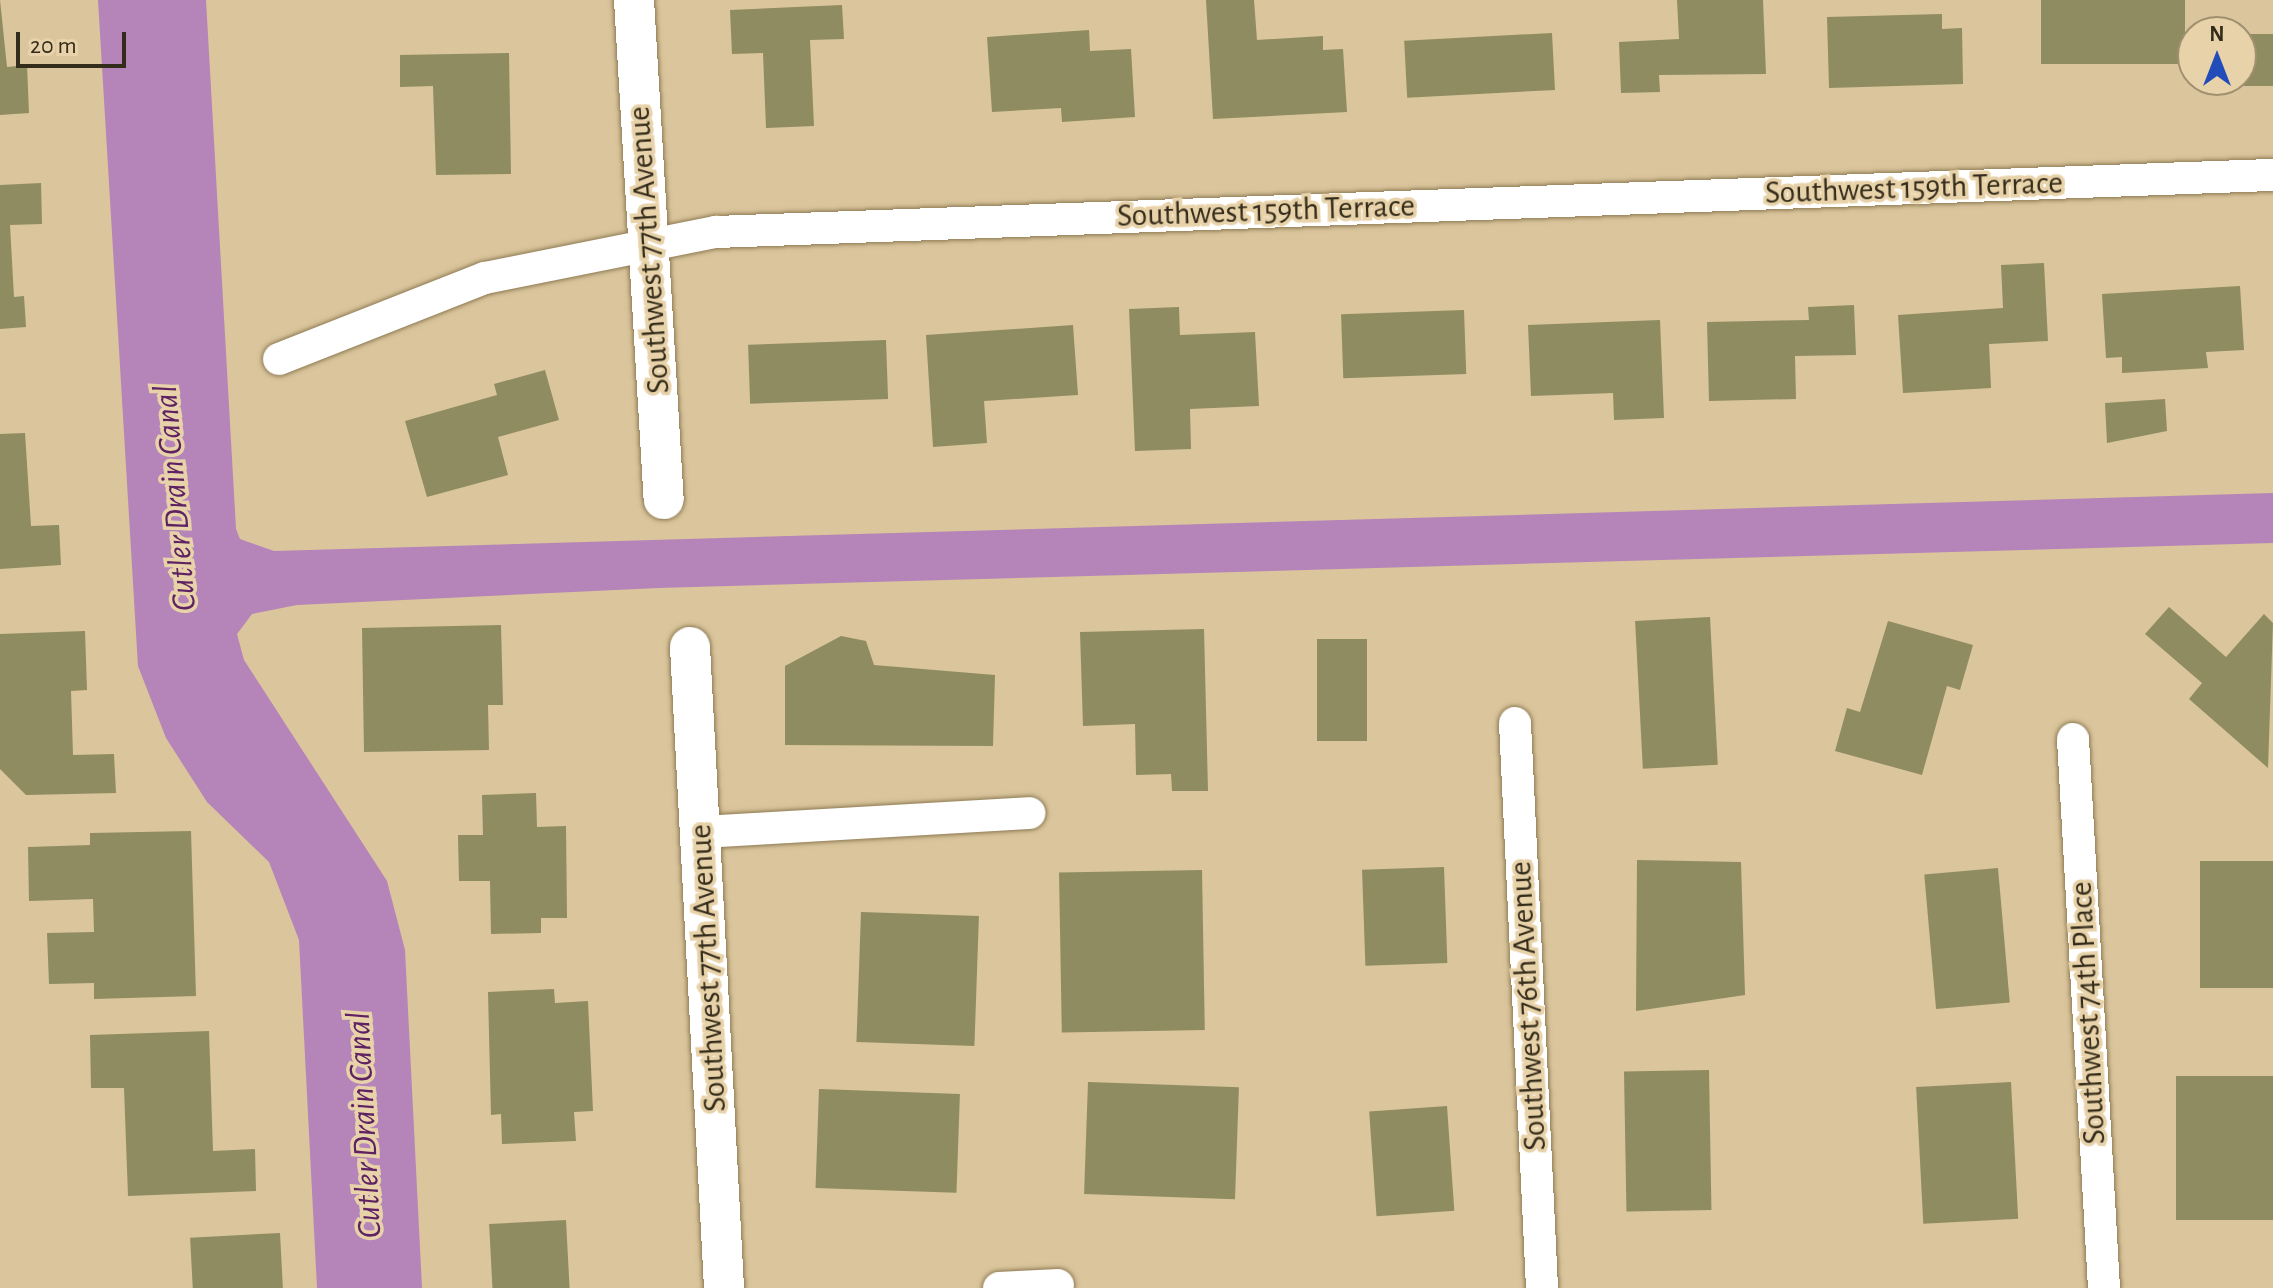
<!DOCTYPE html>
<html>
<head>
<meta charset="utf-8">
<style>
	body { margin:0 }
	#map { position:relative; width:2273px; height:1288px; overflow:hidden; background:#dac59c; font-family:"Alegreya Sans",sans-serif }
	div>[style] { position:absolute }
	.water>* { inset:0; background:#b584b8 }
	.building>* { inset:0; background:#8f8c61; transform-origin:0 0 }
	.roads { filter:drop-shadow(0 0 2px #8e7b54) drop-shadow(0 0 2px #8e7b54) }
	.minor>* { height:32px; margin:-16px; padding:0 16px; transform-origin:16px; border-radius:16px; background:#fff }
	.tertiary>* { height:40px; margin:-20px; padding:0 20px; transform-origin:20px; border-radius:20px; background:#fff }
	span { translate:-50% -50%; white-space:nowrap; text-align:center; line-height:1.15; -webkit-text-stroke:7px #e8d2a9; paint-order:stroke }
	.street-label { font-size:32px; color:#342c1b }
	.water-label { font-size:34px; color:#5e2263; font-style:italic }
	.north { position:absolute; left:2177px; top:16px; width:80px; height:80px; box-sizing:border-box; background:#e8d2a9; border:2px solid #a09070; border-radius:50%; rotate:0deg; font-size:22px; font-weight:700; line-height:32px; text-align:center; color:#342c1b }
	.north::after { content:''; display:block; margin:auto; width:28px; height:36px; background:#214cba; clip-path:polygon(50% 0,100% 100%,50% 72%,0 100%) }
	.scale { position:absolute; left:16px; top:32px; width:110px; height:36px; box-sizing:border-box; border:4px solid #342c1b; border-top:0; padding-left:10px; font-size:24px; line-height:28px; white-space:nowrap; color:#342c1b; -webkit-text-stroke:6px #e8d2a9; paint-order:stroke }
</style>
</head>
<body>
<div id="map">
	<div class="water">
		<div style="clip-path:polygon(98px 0,206px 0,236px 529px,240px 539px,274px 551px,2273px 493px,2273px 543px,658px 588px,297px 605px,252px 614px,237px 634px,244px 660px,387px 881px,405px 950px,422px 1288px,317px 1288px,299px 940px,269px 862px,207px 802px,166px 738px,138px 666px)"></div>
	</div>
	<div class="building">
		<div style="clip-path:polygon(0 0,7px 67px,27px 65px,29px 113px,0 115px)"></div>
		<div style="clip-path:polygon(1206px 0,1254px 0,1257px 40px,1323px 36px,1323px 50px,1343px 49px,1347px 112px,1213px 119px)"></div>
		<div style="clip-path:polygon(1677px 0,1763px 0,1766px 74px,1659px 75px,1660px 92px,1621px 93px,1619px 42px,1679px 39px)"></div>
		<div style="left:2041px;top:0;width:144px;height:64px"></div>
		<div style="clip-path:polygon(842px 5px,844px 39px,810px 40px,814px 126px,766px 128px,763px 53px,732px 54px,730px 10px)"></div>
		<div style="clip-path:polygon(1942px 14px,1942px 29px,1962px 28px,1963px 84px,1829px 88px,1827px 17px)"></div>
		<div style="clip-path:polygon(1089px 30px,1090px 51px,1131px 49px,1135px 117px,1062px 122px,1061px 108px,992px 112px,987px 37px)"></div>
		<div style="left:1552px;top:33px;width:57px;height:148px;rotate:87deg"></div>
		<div style="left:2273px;top:34px;width:52px;height:32px;rotate:90deg"></div>
		<div style="clip-path:polygon(509px 53px,511px 174px,436px 175px,433px 86px,400px 87px,400px 55px)"></div>
		<div style="clip-path:polygon(41px 183px,42px 224px,10px 225px,14px 297px,24px 296px,26px 327px,0 329px,0 185px)"></div>
		<div style="clip-path:polygon(2044px 263px,2048px 341px,1989px 344px,1991px 388px,1903px 393px,1898px 315px,2003px 308px,2001px 265px)"></div>
		<div style="clip-path:polygon(2240px 286px,2244px 350px,2206px 352px,2208px 368px,2122px 373px,2122px 357px,2106px 358px,2102px 294px)"></div>
		<div style="clip-path:polygon(1854px 305px,1856px 355px,1795px 356px,1796px 399px,1709px 401px,1707px 322px,1809px 320px,1808px 307px)"></div>
		<div style="clip-path:polygon(1179px 307px,1180px 335px,1255px 332px,1259px 406px,1190px 409px,1191px 449px,1135px 451px,1129px 309px)"></div>
		<div style="left:1464px;top:310px;width:64px;height:123px;rotate:88deg"></div>
		<div style="clip-path:polygon(1660px 320px,1664px 418px,1614px 420px,1613px 393px,1531px 396px,1528px 325px)"></div>
		<div style="clip-path:polygon(1073px 325px,1078px 395px,984px 401px,987px 443px,933px 447px,926px 335px)"></div>
		<div style="left:886px;top:340px;width:59px;height:138px;rotate:88deg"></div>
		<div style="clip-path:polygon(545px 370px,559px 420px,498px 437px,508px 475px,427px 497px,405px 421px,497px 395px,494px 384px)"></div>
		<div style="clip-path:polygon(2165px 399px,2167px 431px,2107px 443px,2105px 403px)"></div>
		<div style="clip-path:polygon(25px 433px,31px 526px,59px 525px,61px 565px,0 569px,0 434px)"></div>
		<div style="clip-path:polygon(2169px 607px,2226px 657px,2264px 614px,2273px 623px,2268px 768px,2189px 699px,2202px 683px,2145px 634px)"></div>
		<div style="left:1710px;top:617px;width:148px;height:75px;rotate:87deg"></div>
		<div style="clip-path:polygon(1888px 621px,1973px 645px,1960px 690px,1947px 686px,1922px 775px,1835px 751px,1847px 708px,1860px 712px)"></div>
		<div style="clip-path:polygon(501px 625px,503px 705px,488px 705px,489px 750px,364px 752px,362px 628px)"></div>
		<div style="clip-path:polygon(1204px 629px,1208px 791px,1172px 791px,1171px 774px,1136px 775px,1135px 724px,1083px 726px,1080px 632px)"></div>
		<div style="clip-path:polygon(85px 631px,87px 690px,71px 691px,73px 755px,114px 754px,116px 793px,26px 795px,0 769px,0 634px)"></div>
		<div style="clip-path:polygon(841px 636px,866px 641px,874px 665px,995px 675px,993px 746px,785px 745px,785px 666px)"></div>
		<div style="left:1317px;top:639px;width:50px;height:102px"></div>
		<div style="clip-path:polygon(536px 793px,537px 827px,566px 826px,567px 918px,541px 918px,541px 933px,491px 934px,490px 881px,459px 881px,458px 835px,483px 835px,482px 795px)"></div>
		<div style="clip-path:polygon(191px 831px,196px 996px,94px 999px,94px 983px,49px 984px,47px 933px,94px 932px,93px 899px,29px 901px,28px 847px,90px 845px,90px 833px)"></div>
		<div style="clip-path:polygon(1637px 860px,1741px 862px,1745px 995px,1636px 1011px)"></div>
		<div style="left:2273px;top:861px;width:127px;height:73px;rotate:90deg"></div>
		<div style="left:1444px;top:867px;width:96px;height:82px;rotate:88deg"></div>
		<div style="left:1998px;top:868px;width:135px;height:74px;rotate:85deg"></div>
		<div style="left:1202px;top:870px;width:160px;height:143px;rotate:89deg"></div>
		<div style="left:861px;top:912px;width:118px;height:130px;rotate:2deg"></div>
		<div style="clip-path:polygon(554px 989px,555px 1003px,588px 1001px,593px 1111px,574px 1112px,576px 1141px,502px 1144px,501px 1114px,491px 1115px,488px 992px)"></div>
		<div style="clip-path:polygon(209px 1031px,213px 1151px,255px 1149px,256px 1191px,128px 1196px,124px 1088px,91px 1088px,90px 1035px)"></div>
		<div style="left:1709px;top:1070px;width:140px;height:85px;rotate:89deg"></div>
		<div style="left:2273px;top:1076px;width:144px;height:97px;rotate:90deg"></div>
		<div style="left:1088px;top:1082px;width:151px;height:112px;rotate:2deg"></div>
		<div style="left:2011px;top:1082px;width:137px;height:95px;rotate:87deg"></div>
		<div style="left:819px;top:1089px;width:141px;height:99px;rotate:2deg"></div>
		<div style="left:1447px;top:1106px;width:105px;height:78px;rotate:86deg"></div>
		<div style="left:566px;top:1220px;width:68px;height:77px;rotate:87deg"></div>
		<div style="left:280px;top:1233px;width:55px;height:90px;rotate:87deg"></div>
	</div>
	<div class="roads">
		<div class="minor">
			<div style="left:279px;top:359px;width:221px;rotate:-21.5deg"></div>
			<div style="left:485px;top:278px;width:236px;rotate:-11.3deg"></div>
			<div style="left:716px;top:232px;width:1558px;rotate:-2.1deg"></div>
			<div style="left:1515px;top:723px;width:566px;rotate:87.26deg"></div>
			<div style="left:2073px;top:739px;width:550px;rotate:86.77deg"></div>
			<div style="left:701px;top:832px;width:329px;rotate:-3.3deg"></div>
			<div style="left:999px;top:1288px;width:59px;rotate:-2.9deg"></div>
		</div>
		<div class="tertiary">
			<div style="left:634px;top:0;width:500px;rotate:86.6deg"></div>
			<div style="left:690px;top:647px;width:642px;rotate:86.96deg"></div>
		</div>
	</div>
	<div class="street-label">
		<span style="left:1914px;top:188px;rotate:-2deg">Southwest 159th Terrace</span>
		<span style="left:1266px;top:211px;rotate:-2deg">Southwest 159th Terrace</span>
		<span style="left:649px;top:250px;rotate:-94deg">Southwest 77th Avenue</span>
		<span style="left:708px;top:968px;rotate:-93deg">Southwest 77th Avenue</span>
		<span style="left:1528px;top:1006px;rotate:-93deg">Southwest 76th Avenue</span>
		<span style="left:2088px;top:1013px;rotate:-93deg">Southwest 74th Place</span>
	</div>
	<div class="water-label">
		<span style="left:176px;top:498px;rotate:-95deg">Cutler Drain Canal</span>
		<span style="left:365px;top:1125px;rotate:-93deg">Cutler Drain Canal</span>
	</div>
	<div class="north">N</div>
	<div class="scale">20 m</div>
</div>
</body>
</html>
